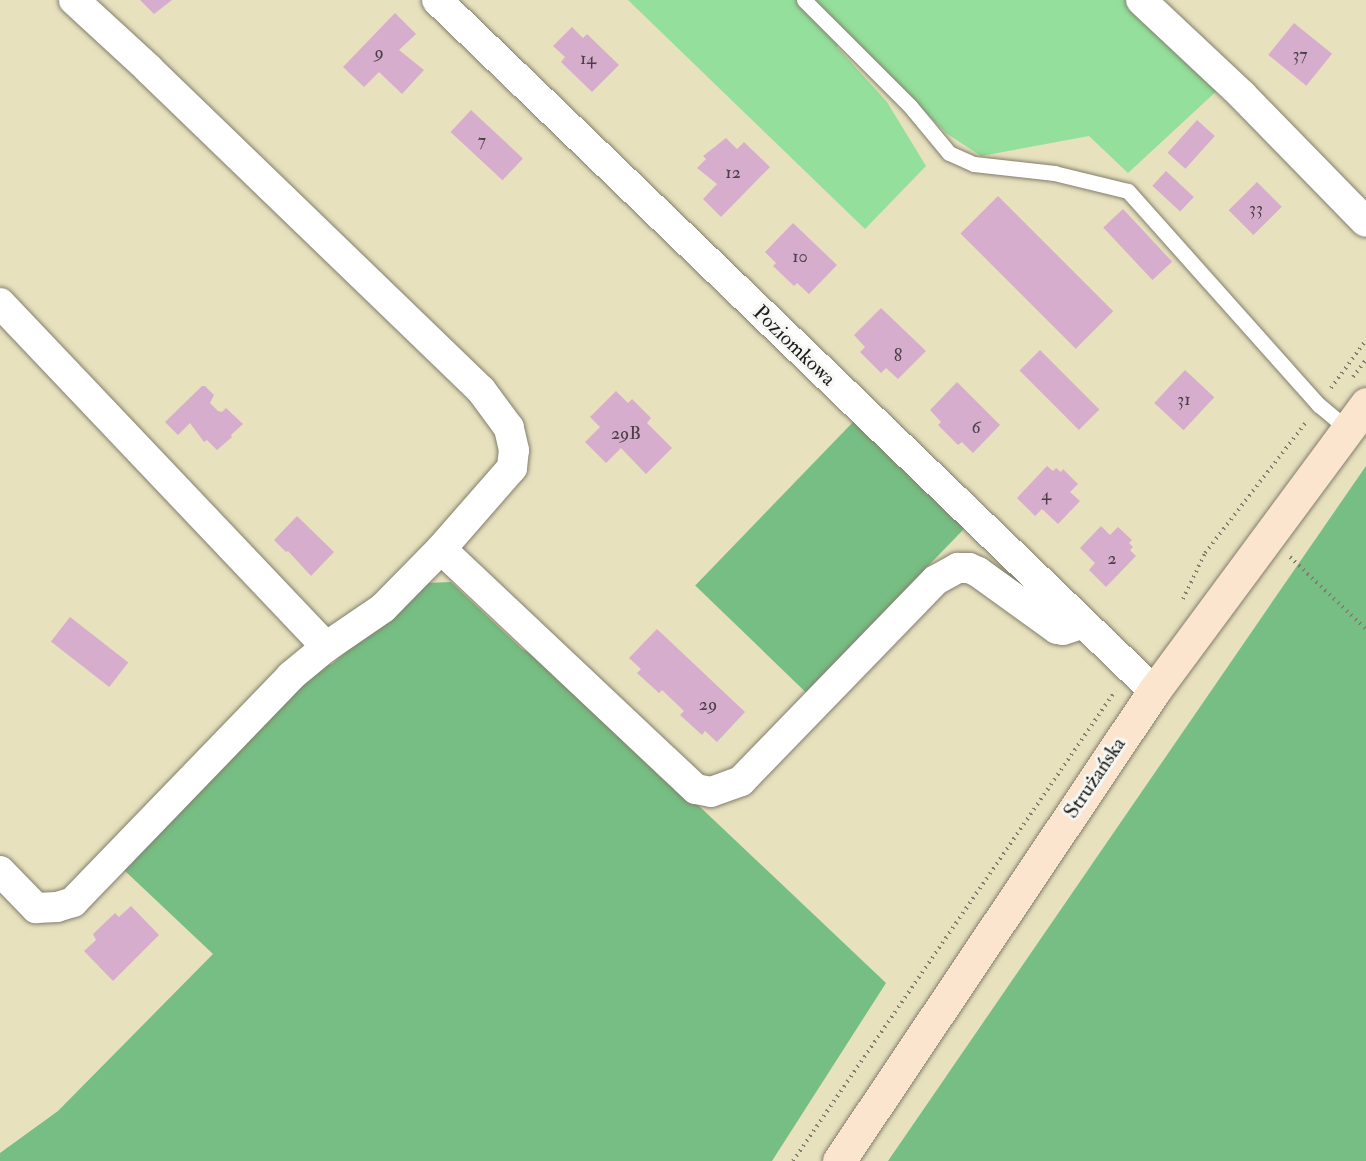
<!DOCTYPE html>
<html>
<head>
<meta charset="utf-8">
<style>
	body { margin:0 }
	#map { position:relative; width:1366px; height:1161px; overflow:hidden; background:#e7e1be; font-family:"IM FELL Double Pica",serif }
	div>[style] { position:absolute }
	.green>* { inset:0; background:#93df9b }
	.forest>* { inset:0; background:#76be83; transform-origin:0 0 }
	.building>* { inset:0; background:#d7adcd; transform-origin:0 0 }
	.path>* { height:4px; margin-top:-2px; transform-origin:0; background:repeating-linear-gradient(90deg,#827e6d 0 1.5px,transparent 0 6px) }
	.roads { filter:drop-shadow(0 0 2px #827e6d) drop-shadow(0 0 2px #827e6d) }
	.lane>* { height:15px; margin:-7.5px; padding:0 7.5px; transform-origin:7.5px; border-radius:7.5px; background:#fff }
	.street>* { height:30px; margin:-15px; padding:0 15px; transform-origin:15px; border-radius:15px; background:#fff }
	.secondary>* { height:33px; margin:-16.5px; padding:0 16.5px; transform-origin:16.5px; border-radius:16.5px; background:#fbe5cf }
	span { translate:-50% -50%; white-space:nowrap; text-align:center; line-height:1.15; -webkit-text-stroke:6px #f6f6f2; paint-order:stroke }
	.number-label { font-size:18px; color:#4b4048 }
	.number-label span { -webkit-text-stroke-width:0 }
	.street-label { font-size:21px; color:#1c1c1c }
</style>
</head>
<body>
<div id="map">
	<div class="green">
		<div style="clip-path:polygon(628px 0,1127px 0,1221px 87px,1128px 173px,1089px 136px,981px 156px,946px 133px,848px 33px,837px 47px,887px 102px,926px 166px,865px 229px)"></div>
	</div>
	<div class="forest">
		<div style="left:855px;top:420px;width:154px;height:230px;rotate:44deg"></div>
		<div style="clip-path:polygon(1366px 466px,1366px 1161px,888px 1161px,1279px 592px)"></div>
		<div style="clip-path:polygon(451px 582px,522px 649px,548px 663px,886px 983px,772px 1161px,0 1161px,0 1153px,58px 1111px,213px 954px,124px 870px,306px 672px,332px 664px,426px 583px)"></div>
	</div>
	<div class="building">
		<div style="clip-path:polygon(140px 0,172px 0,154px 14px)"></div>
		<div style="clip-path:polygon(395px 13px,416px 34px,399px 50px,424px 70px,402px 94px,379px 72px,364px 87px,343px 67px)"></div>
		<div style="left:1294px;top:23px;width:49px;height:41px;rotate:39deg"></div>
		<div style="clip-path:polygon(572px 27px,583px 38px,587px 34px,619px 65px,592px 92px,561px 62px,565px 57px,553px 46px)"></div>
		<div style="left:471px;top:110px;width:71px;height:30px;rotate:43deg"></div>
		<div style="left:1197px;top:120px;width:24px;height:44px;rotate:42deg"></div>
		<div style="clip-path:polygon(726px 138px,737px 149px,744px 142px,770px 167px,721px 217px,703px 199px,717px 184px,697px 168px,706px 159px,703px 156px)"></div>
		<div style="left:1166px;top:171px;width:38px;height:20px;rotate:43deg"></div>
		<div style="left:1257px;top:182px;width:35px;height:40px;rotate:45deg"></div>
		<div style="left:998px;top:196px;width:163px;height:53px;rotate:45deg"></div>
		<div style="left:1123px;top:209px;width:72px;height:27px;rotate:47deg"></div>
		<div style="clip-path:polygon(793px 223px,837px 265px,809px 294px,797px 283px,794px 286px,773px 266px,776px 263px,765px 252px)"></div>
		<div style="clip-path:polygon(881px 308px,926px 351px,898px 379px,886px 368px,881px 373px,860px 352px,865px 347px,854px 335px)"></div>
		<div style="left:1040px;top:350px;width:84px;height:29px;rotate:45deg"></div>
		<div style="left:1185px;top:370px;width:40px;height:45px;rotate:43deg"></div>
		<div style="clip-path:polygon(957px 382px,1000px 425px,973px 453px,962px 442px,958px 445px,938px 425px,941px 422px,930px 410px)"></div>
		<div style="clip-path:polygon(202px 386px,205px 386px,214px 395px,210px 403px,218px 411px,222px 412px,226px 408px,243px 424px,231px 435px,232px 437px,217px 450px,207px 440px,204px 442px,190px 423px,178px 435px,165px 422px)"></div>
		<div style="clip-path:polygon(616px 391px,628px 403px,632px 399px,651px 418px,647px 423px,672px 448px,646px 474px,621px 448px,606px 463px,585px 442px,600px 427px,590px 417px)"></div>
		<div style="clip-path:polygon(1047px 466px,1053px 471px,1056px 468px,1061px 472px,1063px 469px,1078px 484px,1070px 492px,1080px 501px,1058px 524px,1042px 509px,1035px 516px,1017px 498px)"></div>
		<div style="clip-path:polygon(297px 516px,334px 552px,311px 576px,288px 551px,286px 552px,274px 540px)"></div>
		<div style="clip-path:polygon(1101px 526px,1110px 535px,1118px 527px,1132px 540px,1129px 543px,1133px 547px,1130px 550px,1136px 556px,1106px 587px,1089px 570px,1095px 563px,1080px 548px)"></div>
		<div style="left:70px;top:617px;width:74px;height:31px;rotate:38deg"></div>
		<div style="clip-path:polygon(657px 629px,745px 712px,717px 742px,705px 731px,702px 735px,680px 715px,684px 711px,662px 690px,659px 693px,637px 673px,641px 669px,629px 658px)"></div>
		<div style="clip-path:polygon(131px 906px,159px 935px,113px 981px,84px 951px,96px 940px,93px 934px,115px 913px,119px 917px)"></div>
	</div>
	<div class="path">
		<div style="left:1353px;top:377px;width:21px;rotate:-53deg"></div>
		<div style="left:1331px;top:388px;width:59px;rotate:-53.9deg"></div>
		<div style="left:1290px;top:557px;width:105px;rotate:43.5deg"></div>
		<div style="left:1183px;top:599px;width:51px;rotate:-64.4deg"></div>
		<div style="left:1205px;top:553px;width:167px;rotate:-52.3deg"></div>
		<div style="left:793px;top:1161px;width:570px;rotate:-55.58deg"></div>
	</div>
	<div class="roads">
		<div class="lane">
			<div style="left:804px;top:0;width:150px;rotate:45deg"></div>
			<div style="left:910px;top:106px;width:61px;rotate:50.3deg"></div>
			<div style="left:949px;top:153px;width:27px;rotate:24deg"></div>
			<div style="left:974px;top:164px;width:81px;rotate:6.4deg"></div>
			<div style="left:1054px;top:173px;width:76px;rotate:13.7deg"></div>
			<div style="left:1128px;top:191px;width:287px;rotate:48.3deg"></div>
			<div style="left:1319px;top:405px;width:38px;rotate:40deg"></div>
		</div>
		<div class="street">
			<div style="left:437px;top:0;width:996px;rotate:43.94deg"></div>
			<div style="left:1141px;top:0;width:139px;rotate:43.2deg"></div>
			<div style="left:1242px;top:95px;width:177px;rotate:45.7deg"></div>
			<div style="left:0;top:303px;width:474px;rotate:46.5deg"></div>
			<div style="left:326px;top:647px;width:69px;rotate:-34.4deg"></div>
			<div style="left:383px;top:608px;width:83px;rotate:-45.5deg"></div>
			<div style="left:441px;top:549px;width:108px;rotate:-48.8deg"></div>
			<div style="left:512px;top:468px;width:18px;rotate:-84deg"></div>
			<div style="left:514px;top:450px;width:23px;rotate:-103deg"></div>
			<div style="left:509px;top:428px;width:47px;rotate:-126.4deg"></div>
			<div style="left:481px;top:390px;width:462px;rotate:-136deg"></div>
			<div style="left:149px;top:69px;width:102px;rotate:-137.4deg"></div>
			<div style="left:441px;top:549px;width:350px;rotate:43.3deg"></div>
			<div style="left:696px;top:789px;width:15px;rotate:11deg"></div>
			<div style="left:711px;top:792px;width:32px;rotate:-20deg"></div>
			<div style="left:741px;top:781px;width:280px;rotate:-45.9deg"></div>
			<div style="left:936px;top:580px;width:25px;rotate:-29deg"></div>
			<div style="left:958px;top:568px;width:11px"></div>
			<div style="left:969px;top:568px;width:10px;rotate:24deg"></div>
			<div style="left:978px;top:572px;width:97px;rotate:35.8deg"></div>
			<div style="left:1057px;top:629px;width:6px;rotate:9deg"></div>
			<div style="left:1063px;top:630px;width:20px;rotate:-18deg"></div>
			<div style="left:0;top:871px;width:52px;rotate:45.8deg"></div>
			<div style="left:36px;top:908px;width:21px;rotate:-3deg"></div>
			<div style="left:57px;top:907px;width:17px;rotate:-17deg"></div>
			<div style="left:73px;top:902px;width:314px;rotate:-46deg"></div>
			<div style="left:291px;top:676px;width:45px;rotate:-39.6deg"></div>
		</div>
		<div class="secondary">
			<div style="left:839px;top:1161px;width:566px;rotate:-56.17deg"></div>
			<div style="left:1154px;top:691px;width:357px;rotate:-53.5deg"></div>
		</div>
	</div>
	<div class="number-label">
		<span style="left:379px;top:53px">9</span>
		<span style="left:1300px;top:55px">37</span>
		<span style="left:588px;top:59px">14</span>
		<span style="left:482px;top:141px">7</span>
		<span style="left:733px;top:173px">12</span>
		<span style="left:1256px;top:209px">33</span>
		<span style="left:800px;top:257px">10</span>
		<span style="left:898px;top:356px">8</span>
		<span style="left:1184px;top:400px">31</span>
		<span style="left:976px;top:428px">6</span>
		<span style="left:626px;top:434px">29B</span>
		<span style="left:1046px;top:495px">4</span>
		<span style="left:1112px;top:559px">2</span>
		<span style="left:708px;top:705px">29</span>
	</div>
	<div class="street-label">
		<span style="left:794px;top:346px;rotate:44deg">Poziomkowa</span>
		<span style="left:1095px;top:778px;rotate:-56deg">Strużańska</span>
	</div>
</div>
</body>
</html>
